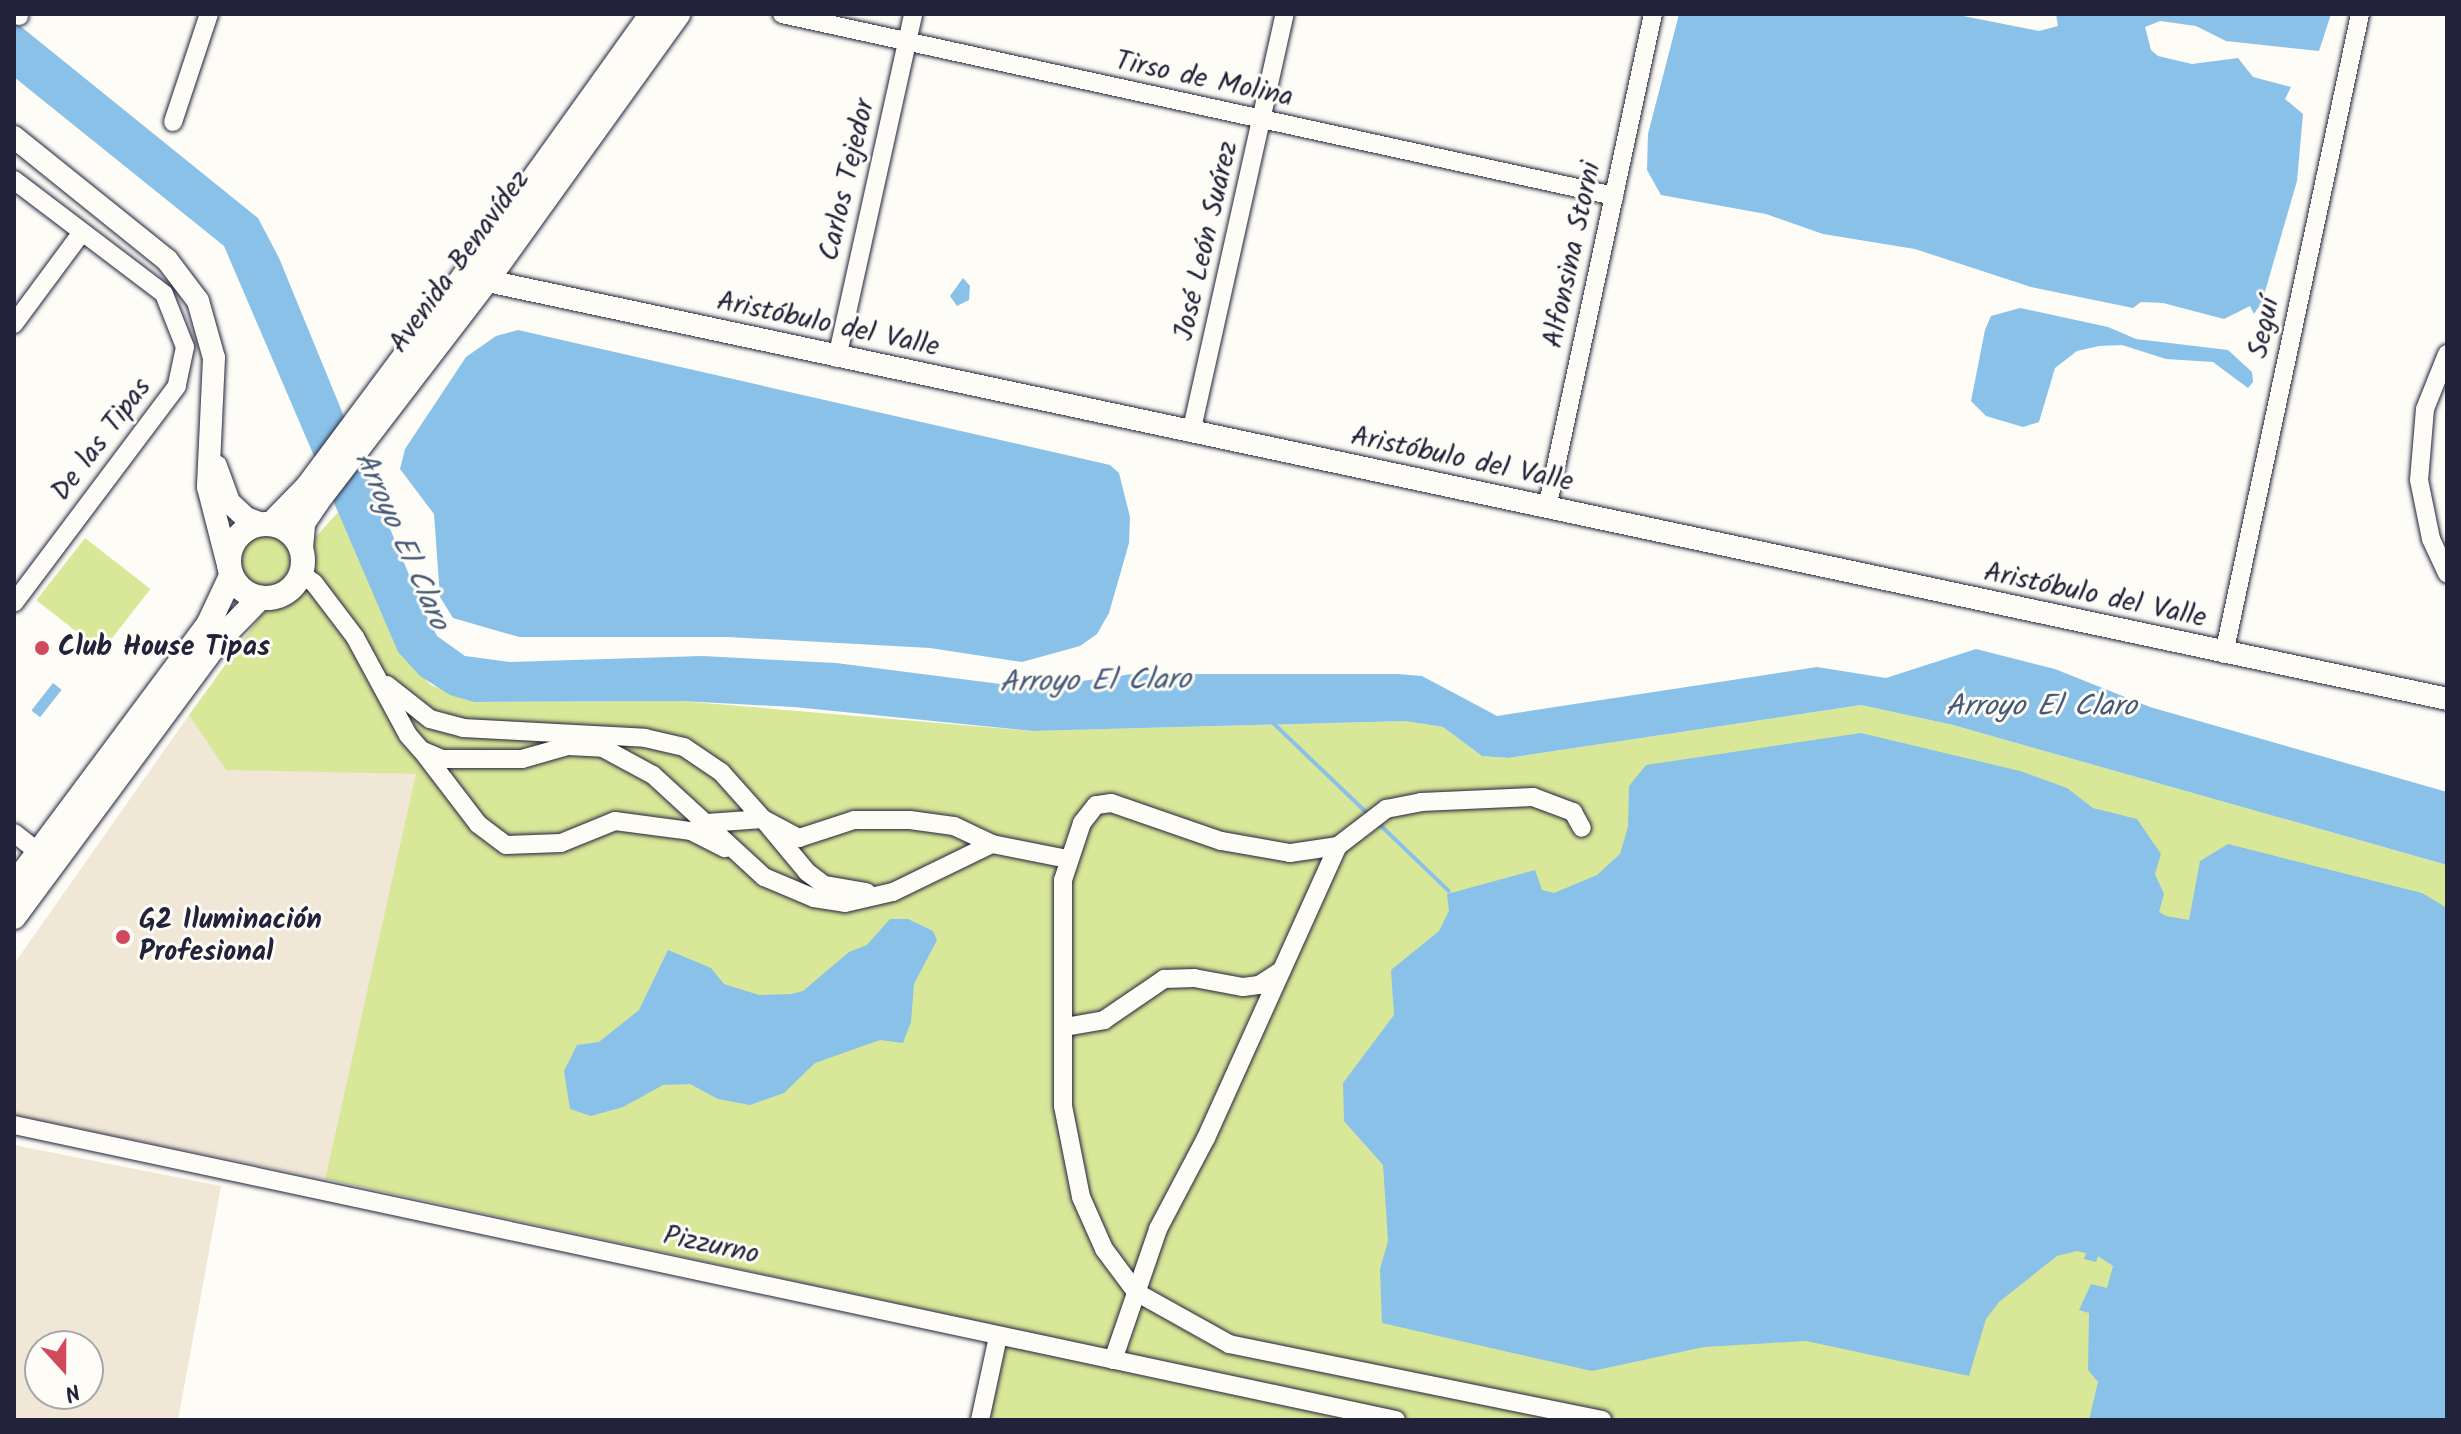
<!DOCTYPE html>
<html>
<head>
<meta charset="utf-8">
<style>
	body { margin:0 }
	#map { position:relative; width:2461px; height:1434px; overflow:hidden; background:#fdfcf7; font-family:Kalam,sans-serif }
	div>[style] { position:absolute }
	.built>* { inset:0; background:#f1e7d6 }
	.green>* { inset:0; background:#d9e799; transform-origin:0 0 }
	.round { border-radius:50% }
	.water>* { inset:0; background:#8ac1e8; transform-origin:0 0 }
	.stream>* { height:4px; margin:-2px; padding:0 2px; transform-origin:2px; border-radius:2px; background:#8ac1e8 }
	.roads { filter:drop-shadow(0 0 2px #22223b) drop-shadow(0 0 2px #22223b) }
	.minor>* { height:18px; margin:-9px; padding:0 9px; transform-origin:9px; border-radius:9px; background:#fdfcf7 }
	.tertiary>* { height:22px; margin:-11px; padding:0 11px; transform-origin:11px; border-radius:11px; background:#fdfcf7 }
	.secondary>* { height:24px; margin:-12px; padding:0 12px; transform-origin:12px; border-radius:12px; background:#fdfcf7 }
	.secondary>.ring { margin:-12px; padding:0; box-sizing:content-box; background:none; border:24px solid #fdfcf7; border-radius:50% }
	.dots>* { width:22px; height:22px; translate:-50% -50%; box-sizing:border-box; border:4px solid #fdfcf7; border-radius:50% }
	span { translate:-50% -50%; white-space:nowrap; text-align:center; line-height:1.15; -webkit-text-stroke:6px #fdfcf7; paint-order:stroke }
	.street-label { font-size:28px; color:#22223b }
	.poi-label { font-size:28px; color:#22223b; font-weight:700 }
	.left { translate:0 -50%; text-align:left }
	.water-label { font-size:30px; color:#465a78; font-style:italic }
	.frame { position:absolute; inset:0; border:16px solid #22223b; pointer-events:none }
	.north { position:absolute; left:24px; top:1330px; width:80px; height:80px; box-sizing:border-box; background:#fdfcf7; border:2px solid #a5a5ac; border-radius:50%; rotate:159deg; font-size:22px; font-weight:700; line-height:32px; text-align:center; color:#22223b }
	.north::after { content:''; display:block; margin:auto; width:28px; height:36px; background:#d1495b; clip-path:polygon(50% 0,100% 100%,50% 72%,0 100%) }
</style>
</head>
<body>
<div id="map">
	<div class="built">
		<div style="clip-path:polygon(189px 715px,226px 769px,417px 774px,325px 1179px,14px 1115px,14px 964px)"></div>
		<div style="clip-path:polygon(evenodd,14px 1145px,221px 1186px,178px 1420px,14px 1420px,14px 1145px,40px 1346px,88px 1346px,88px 1394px,40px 1394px,40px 1346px)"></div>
	</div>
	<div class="green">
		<div style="clip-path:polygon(339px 511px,398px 652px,431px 685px,474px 702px,681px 701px,1033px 731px,1405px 721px,1443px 727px,1482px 756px,1508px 758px,1861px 705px,1953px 725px,2447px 865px,2447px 1420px,970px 1420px,992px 1324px,325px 1179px,416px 774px,226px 770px,189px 715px,262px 614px,301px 594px,311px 575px,312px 541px)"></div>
		<div class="round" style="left:236px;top:531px;width:56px;height:56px"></div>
		<div style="left:85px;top:538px;width:83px;height:79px;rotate:38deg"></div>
	</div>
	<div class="water">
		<div style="clip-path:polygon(1679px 14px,1953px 14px,2039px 31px,2058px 26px,2056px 14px,2331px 14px,2319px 51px,2226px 41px,2196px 26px,2160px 21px,2145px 27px,2151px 50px,2158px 56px,2192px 64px,2238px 58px,2253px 77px,2291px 87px,2285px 99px,2303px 114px,2297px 181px,2262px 302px,2254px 314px,2250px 306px,2224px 319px,2163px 303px,2141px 302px,2133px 308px,2031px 287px,1915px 249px,1823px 234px,1766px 214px,1661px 195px,1647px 170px,1648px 134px)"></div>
		<div style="clip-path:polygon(14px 21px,258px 218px,279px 258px,423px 609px,437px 636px,465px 656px,510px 662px,702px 656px,836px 663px,1032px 688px,1132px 674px,1398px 674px,1422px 676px,1497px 716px,1817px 667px,1886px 678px,1976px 649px,2055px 669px,2150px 707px,2447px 792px,2447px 865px,1953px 725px,1861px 705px,1508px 758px,1482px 756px,1443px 727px,1405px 721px,1033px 731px,794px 707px,681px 701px,474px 702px,450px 695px,420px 676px,398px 652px,224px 246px,14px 77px)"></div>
		<div style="clip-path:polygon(963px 278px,970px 286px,969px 300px,957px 306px,950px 296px)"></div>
		<div style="clip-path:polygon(2020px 308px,2108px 327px,2136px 339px,2228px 350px,2252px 372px,2253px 382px,2248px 388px,2213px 362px,2166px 359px,2122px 345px,2099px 346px,2077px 351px,2055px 368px,2039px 422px,2023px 427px,1986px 416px,1971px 401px,1985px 330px,1991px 316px)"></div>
		<div style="clip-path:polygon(518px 330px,1110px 465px,1119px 473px,1130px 517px,1129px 543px,1109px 613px,1097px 634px,1080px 646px,1022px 662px,930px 648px,728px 637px,519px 637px,453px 618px,440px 597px,434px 514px,400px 469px,405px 449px,466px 357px,496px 336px)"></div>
		<div style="left:53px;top:683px;width:11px;height:35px;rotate:38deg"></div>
		<div style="clip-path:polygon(1861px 733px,2020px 771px,2067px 788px,2093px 808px,2137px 819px,2161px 854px,2155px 874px,2164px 894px,2159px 912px,2166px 916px,2189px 920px,2200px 861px,2228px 844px,2422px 893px,2447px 908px,2447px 1420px,2089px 1420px,2098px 1382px,2088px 1370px,2089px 1313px,2079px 1310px,2091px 1284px,2107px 1288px,2113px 1266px,2098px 1256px,2096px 1262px,2084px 1259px,2086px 1253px,2077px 1251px,2057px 1256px,1999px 1302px,1986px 1319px,1969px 1376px,1806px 1341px,1704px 1347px,1592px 1371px,1382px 1323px,1380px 1269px,1388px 1241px,1383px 1165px,1344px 1121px,1343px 1083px,1394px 1015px,1391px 970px,1439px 931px,1449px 911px,1447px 894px,1535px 870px,1542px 890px,1554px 893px,1597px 875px,1620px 854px,1628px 827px,1629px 786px,1646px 765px)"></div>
		<div style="clip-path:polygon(890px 919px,908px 919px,933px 931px,937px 940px,914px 984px,911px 1022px,903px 1043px,880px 1040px,815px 1063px,784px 1093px,750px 1105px,718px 1099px,690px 1084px,663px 1085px,623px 1107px,591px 1116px,570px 1109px,564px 1071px,577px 1045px,599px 1042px,639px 1010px,668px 950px,711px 968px,724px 984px,759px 995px,791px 994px,803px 991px,849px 952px,867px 945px)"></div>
	</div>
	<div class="stream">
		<div style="left:1271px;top:721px;width:134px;rotate:43.8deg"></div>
		<div style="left:1378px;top:823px;width:98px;rotate:43.8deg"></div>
	</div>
	<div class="roads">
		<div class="minor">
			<div style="left:17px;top:14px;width:3px;rotate:45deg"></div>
			<div style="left:782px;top:14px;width:852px;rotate:12.34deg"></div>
			<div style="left:173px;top:122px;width:114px;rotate:-71.6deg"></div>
			<div style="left:14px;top:180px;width:188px;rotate:37.2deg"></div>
			<div style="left:164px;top:294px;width:57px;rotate:68.4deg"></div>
			<div style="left:185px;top:347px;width:40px;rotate:102deg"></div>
			<div style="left:177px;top:386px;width:271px;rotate:126.9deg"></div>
			<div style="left:14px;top:324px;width:114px;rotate:-53.5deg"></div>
			<div style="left:2447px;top:354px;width:59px;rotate:111.8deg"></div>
			<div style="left:2425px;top:409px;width:71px;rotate:94.8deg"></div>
			<div style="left:2419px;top:480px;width:60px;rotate:78.5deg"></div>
			<div style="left:2431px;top:539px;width:38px;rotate:65deg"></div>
			<div style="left:837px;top:358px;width:352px;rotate:-77.5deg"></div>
			<div style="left:1191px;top:433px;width:429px;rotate:-77.4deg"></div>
			<div style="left:1547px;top:508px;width:505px;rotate:-77.89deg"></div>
			<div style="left:301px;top:573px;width:16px;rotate:38deg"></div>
			<div style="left:314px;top:583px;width:68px;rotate:52.8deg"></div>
			<div style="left:355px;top:637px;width:111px;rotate:61.6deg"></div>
			<div style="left:408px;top:735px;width:20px;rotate:49deg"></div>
			<div style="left:421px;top:750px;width:23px;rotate:23deg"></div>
			<div style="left:442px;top:759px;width:80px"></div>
			<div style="left:522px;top:759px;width:48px;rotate:-15.8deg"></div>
			<div style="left:568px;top:746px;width:35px;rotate:3deg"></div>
			<div style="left:603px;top:748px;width:57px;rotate:28.4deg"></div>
			<div style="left:653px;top:775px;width:151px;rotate:42.6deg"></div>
			<div style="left:764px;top:877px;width:54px;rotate:22.8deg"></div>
			<div style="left:814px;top:898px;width:31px;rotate:9deg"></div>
			<div style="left:845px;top:903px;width:49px;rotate:-12.9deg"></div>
			<div style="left:893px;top:892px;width:110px;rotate:-25.9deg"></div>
			<div style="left:992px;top:844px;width:77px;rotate:11.2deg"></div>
			<div style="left:2224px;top:654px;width:654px;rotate:-78deg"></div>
			<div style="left:387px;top:685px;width:55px;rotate:38.3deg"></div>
			<div style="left:430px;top:719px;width:34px;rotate:15deg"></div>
			<div style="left:463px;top:728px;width:182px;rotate:3.1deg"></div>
			<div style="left:645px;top:738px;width:40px;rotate:13deg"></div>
			<div style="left:684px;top:747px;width:45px;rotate:34deg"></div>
			<div style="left:721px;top:772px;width:63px;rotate:48.2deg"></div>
			<div style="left:763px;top:819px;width:41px;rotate:27.8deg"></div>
			<div style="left:799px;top:838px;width:58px;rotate:-18.1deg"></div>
			<div style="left:854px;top:820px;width:56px"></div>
			<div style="left:910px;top:820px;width:44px;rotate:7.8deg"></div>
			<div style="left:954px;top:826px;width:42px;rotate:25.3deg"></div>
			<div style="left:423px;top:752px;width:91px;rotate:52.6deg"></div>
			<div style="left:478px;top:824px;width:35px;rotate:37deg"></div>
			<div style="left:506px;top:845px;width:55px;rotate:-2.1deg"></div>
			<div style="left:561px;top:843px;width:58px;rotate:-22.2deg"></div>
			<div style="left:615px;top:821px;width:77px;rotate:7.5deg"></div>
			<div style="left:691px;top:831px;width:38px;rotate:27deg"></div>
			<div style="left:707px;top:823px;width:56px;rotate:-4.1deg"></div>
			<div style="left:763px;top:819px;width:69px;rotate:50.3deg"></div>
			<div style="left:807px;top:872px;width:21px;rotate:37deg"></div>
			<div style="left:824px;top:885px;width:43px;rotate:9.5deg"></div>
			<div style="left:14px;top:833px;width:31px;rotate:38deg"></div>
			<div style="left:1338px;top:846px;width:49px;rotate:171.7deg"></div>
			<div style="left:1290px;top:853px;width:70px;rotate:-170.1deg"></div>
			<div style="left:1221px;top:841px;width:116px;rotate:-160.9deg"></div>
			<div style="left:1111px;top:803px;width:15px;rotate:172deg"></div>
			<div style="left:1096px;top:805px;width:23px;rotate:128deg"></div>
			<div style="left:1082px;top:823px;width:60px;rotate:108.4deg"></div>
			<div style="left:1063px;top:880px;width:226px;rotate:90deg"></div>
			<div style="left:1063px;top:1106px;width:93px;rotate:78.8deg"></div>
			<div style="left:1081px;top:1197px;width:57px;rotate:66.1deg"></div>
			<div style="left:1104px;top:1249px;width:54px;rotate:53.3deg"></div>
			<div style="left:1136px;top:1292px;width:107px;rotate:29.2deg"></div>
			<div style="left:1229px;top:1344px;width:381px;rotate:11.5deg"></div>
			<div style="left:1065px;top:1027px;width:40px;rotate:-10deg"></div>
			<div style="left:1104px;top:1020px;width:73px;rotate:-34.3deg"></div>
			<div style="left:1164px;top:979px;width:30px;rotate:-2deg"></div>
			<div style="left:1194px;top:978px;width:50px;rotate:10.4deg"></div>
			<div style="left:1243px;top:987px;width:16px;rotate:-7deg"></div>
			<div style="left:1259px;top:985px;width:27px;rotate:-33deg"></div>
			<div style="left:14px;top:1125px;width:1413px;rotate:12.05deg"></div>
			<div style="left:1113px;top:1360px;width:139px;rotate:-71deg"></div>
			<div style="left:1158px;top:1229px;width:103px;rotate:-62.2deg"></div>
			<div style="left:1206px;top:1138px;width:320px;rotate:-65.7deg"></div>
			<div style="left:1338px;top:846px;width:61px;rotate:-37.6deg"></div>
			<div style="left:1386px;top:809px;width:36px;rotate:-11deg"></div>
			<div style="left:1421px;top:802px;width:112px;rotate:-2.6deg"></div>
			<div style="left:1533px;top:797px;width:43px;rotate:20.6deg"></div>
			<div style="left:1573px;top:812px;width:18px;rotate:61deg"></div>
			<div style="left:980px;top:1420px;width:85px;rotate:-77.8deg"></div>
		</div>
		<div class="tertiary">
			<div style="left:14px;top:137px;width:196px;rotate:38.8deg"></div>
			<div style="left:167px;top:260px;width:51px;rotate:52.9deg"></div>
			<div style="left:198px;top:301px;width:59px;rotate:74.3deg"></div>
			<div style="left:214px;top:358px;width:129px;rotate:92.7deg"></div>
			<div style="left:208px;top:487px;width:81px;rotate:75.6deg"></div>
			<div style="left:469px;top:277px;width:2023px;rotate:12.04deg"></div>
			<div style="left:216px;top:466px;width:38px;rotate:70deg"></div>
			<div style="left:229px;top:502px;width:23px;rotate:43deg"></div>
			<div style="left:246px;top:518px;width:17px;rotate:21deg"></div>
		</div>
		<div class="secondary">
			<div style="left:271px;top:524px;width:53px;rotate:-45.8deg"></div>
			<div style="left:308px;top:486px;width:241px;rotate:-53.3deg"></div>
			<div style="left:452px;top:293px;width:343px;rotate:-54.4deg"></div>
			<div class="ring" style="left:229px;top:524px;width:50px;height:50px"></div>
			<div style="left:301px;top:548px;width:25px;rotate:-85deg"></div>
			<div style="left:303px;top:523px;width:25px;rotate:-56deg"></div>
			<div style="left:317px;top:502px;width:276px;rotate:-52.5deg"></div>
			<div style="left:485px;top:283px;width:331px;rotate:-54.3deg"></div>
			<div style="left:14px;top:885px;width:324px;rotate:-53.3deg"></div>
			<div style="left:208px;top:625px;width:54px;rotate:-64.9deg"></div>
			<div style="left:14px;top:917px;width:343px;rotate:-53.5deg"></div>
			<div style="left:218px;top:641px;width:60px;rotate:-45.7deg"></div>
		</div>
	</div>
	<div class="dots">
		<div style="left:42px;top:648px;background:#d1495b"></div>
		<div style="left:123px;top:937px;background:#d1495b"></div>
	</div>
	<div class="street-label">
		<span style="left:1204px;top:80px;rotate:12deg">Tirso de Molina</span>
		<span style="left:848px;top:180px;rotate:-77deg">Carlos Tejedor</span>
		<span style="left:1207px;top:241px;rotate:-77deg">José León Suárez</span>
		<span style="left:1573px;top:255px;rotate:-78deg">Alfonsina Storni</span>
		<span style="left:460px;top:262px;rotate:-54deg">Avenida Benavídez</span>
		<span style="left:828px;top:325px;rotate:12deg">Aristóbulo del Valle</span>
		<span style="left:2265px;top:328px;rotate:-78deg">Seguí</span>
		<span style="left:102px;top:440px;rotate:-53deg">De las Tipas</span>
		<span style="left:1462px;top:460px;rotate:12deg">Aristóbulo del Valle</span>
		<span style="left:2095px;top:596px;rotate:12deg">Aristóbulo del Valle</span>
		<span style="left:711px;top:1246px;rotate:12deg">Pizzurno</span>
	</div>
	<div class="poi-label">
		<span class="left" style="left:58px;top:648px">Club House Tipas</span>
		<span class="left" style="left:139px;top:937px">G2 Iluminación<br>Profesional</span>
	</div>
	<div class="water-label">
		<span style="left:401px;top:541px;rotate:66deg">Arroyo El Claro</span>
		<span style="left:1095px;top:682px;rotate:-1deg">Arroyo El Claro</span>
		<span style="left:2041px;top:707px">Arroyo El Claro</span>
	</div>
	<div class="frame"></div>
	<div class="north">N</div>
</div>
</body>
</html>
